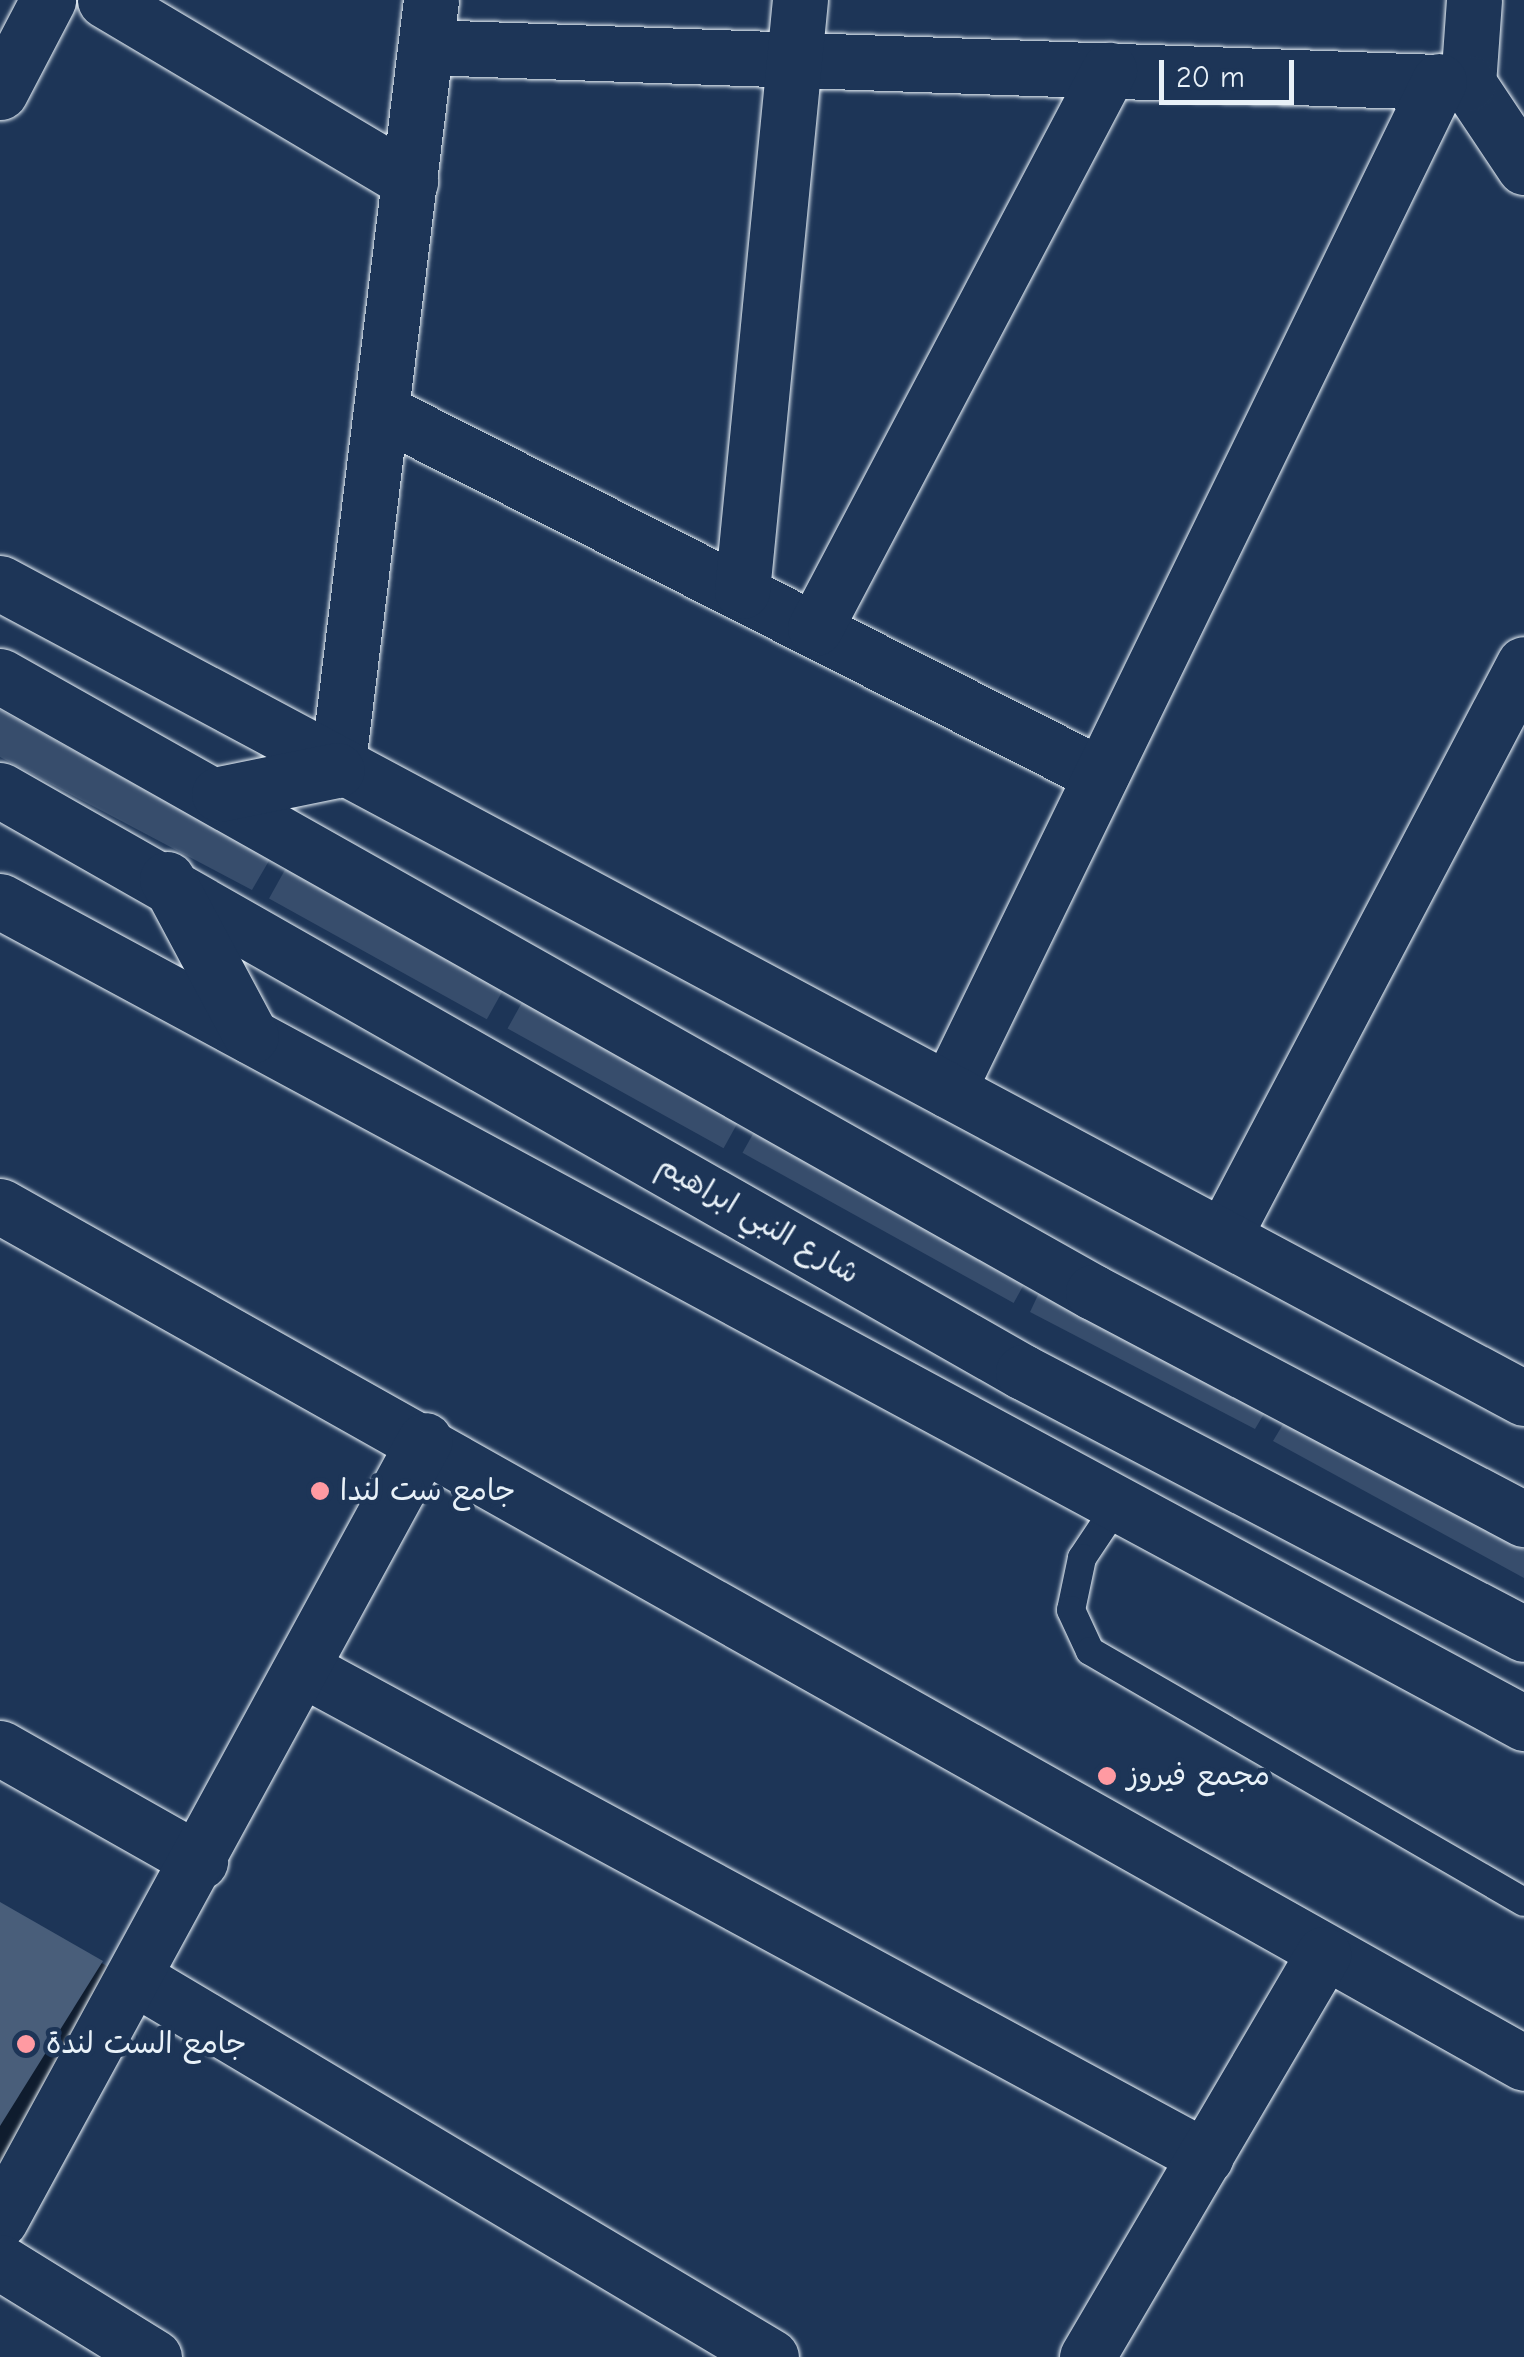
<!DOCTYPE html>
<html>
<head>
<meta charset="utf-8">
<style>
	body { margin:0 }
	#map { position:relative; width:1524px; height:2357px; overflow:hidden; background:#1d3557; font-family:"Comic Neue","Playpen Sans Arabic",sans-serif }
	div>[style] { position:absolute }
	.green>* { inset:0; background:#374d6c; transform-origin:0 0 }
	.shadow>* { inset:0; background:#0007 }
	.building>* { inset:0; background:#495e7a }
	.roads { filter:drop-shadow(0 0 2px #e8f1f8) drop-shadow(0 0 2px #e8f1f8) }
	.service>* { height:28px; margin:-14px; padding:0 14px; transform-origin:14px; border-radius:14px; background:#1d3557 }
	.minor>* { height:55px; margin:-27.5px; padding:0 27.5px; transform-origin:27.5px; border-radius:27.5px; background:#1d3557 }
	.tertiary>* { height:55px; margin:-27.5px; padding:0 27.5px; transform-origin:27.5px; border-radius:27.5px; background:#1d3557 }
	.primary>* { height:55px; margin:-27.5px; padding:0 27.5px; transform-origin:27.5px; border-radius:27.5px; background:#1d3557 }
	.dots>* { width:28px; height:28px; translate:-50% -50%; box-sizing:border-box; border:5px solid #1d3557; border-radius:50% }
	span { translate:-50% -50%; white-space:nowrap; text-align:center; line-height:1.15; -webkit-text-stroke:9px #1d3557; paint-order:stroke }
	.street-label { font-size:30px; color:#e8f1f8 }
	.poi-label { font-size:30px; color:#e8f1f8 }
	.left { translate:0 -50%; text-align:left }
	.scale { position:absolute; left:1159px; top:60px; width:135px; height:45px; box-sizing:border-box; border:5px solid #e8f1f8; border-top:0; padding-left:12px; font-size:30px; line-height:35px; white-space:nowrap; color:#e8f1f8; -webkit-text-stroke:8px #1d3557; paint-order:stroke }
</style>
</head>
<body>
<div id="map">
	<div class="green">
		<div style="clip-path:polygon(0 710px,270px 859px,252px 890px,0 757px)"></div>
		<div style="left:286px;top:868px;width:249px;height:35px;rotate:29deg"></div>
		<div style="left:525px;top:997px;width:247px;height:36px;rotate:29deg"></div>
		<div style="left:759px;top:1123px;width:310px;height:34px;rotate:29deg"></div>
		<div style="clip-path:polygon(1045px 1280px,1268px 1407px,1255px 1429px,1030px 1312px)"></div>
		<div style="clip-path:polygon(1288px 1416px,1524px 1550px,1524px 1578px,1273px 1441px)"></div>
	</div>
	<div class="shadow">
		<div style="clip-path:polygon(0 1904px,143px 1987px,0 2173px)"></div>
	</div>
	<div class="building">
		<div style="clip-path:polygon(0 1902px,103px 1961px,0 2126px)"></div>
	</div>
	<div class="roads">
		<div class="service">
			<div style="left:1118px;top:1504px;width:65px;rotate:123.7deg"></div>
			<div style="left:1082px;top:1558px;width:53px;rotate:101.9deg"></div>
			<div style="left:1071px;top:1610px;width:45px;rotate:65.1deg"></div>
			<div style="left:1090px;top:1651px;width:501px;rotate:30.04deg"></div>
		</div>
		<div class="minor">
			<div style="left:105px;top:0;width:355px;rotate:30.7deg"></div>
			<div style="left:1474px;top:0;width:83px;rotate:94.1deg"></div>
			<div style="left:1468px;top:83px;width:101px;rotate:56.3deg"></div>
			<div style="left:426px;top:47px;width:1043px;rotate:1.98deg"></div>
			<div style="left:0;top:92px;width:104px;rotate:-62.4deg"></div>
			<div style="left:381px;top:411px;width:807px;rotate:26.82deg"></div>
			<div style="left:742px;top:591px;width:594px;rotate:-84.4deg"></div>
			<div style="left:815px;top:628px;width:631px;rotate:-62.22deg"></div>
			<div style="left:337px;top:770px;width:776px;rotate:-83.04deg"></div>
			<div style="left:948px;top:1090px;width:1122px;rotate:-64.05deg"></div>
			<div style="left:0;top:1206px;width:1748px;rotate:29.35deg"></div>
			<div style="left:1223px;top:1237px;width:647px;rotate:-62.29deg"></div>
			<div style="left:303px;top:1669px;width:1026px;rotate:28.41deg"></div>
			<div style="left:0;top:1748px;width:230px;rotate:29.5deg"></div>
			<div style="left:137px;top:1979px;width:738px;rotate:30.8deg"></div>
			<div style="left:0;top:2220px;width:888px;rotate:-61.42deg"></div>
			<div style="left:1087px;top:2357px;width:467px;rotate:-59.6deg"></div>
		</div>
		<div class="tertiary">
			<div style="left:0;top:583px;width:1728px;rotate:28.14deg"></div>
			<div style="left:0;top:901px;width:1732px;rotate:28.34deg"></div>
			<div style="left:0;top:2262px;width:181px;rotate:31.7deg"></div>
		</div>
		<div class="primary">
			<div style="left:0;top:676px;width:1255px;rotate:29.41deg"></div>
			<div style="left:1093px;top:1292px;width:487px;rotate:27.8deg"></div>
			<div style="left:0;top:790px;width:1177px;rotate:29.64deg"></div>
			<div style="left:1023px;top:1372px;width:565px;rotate:27.61deg"></div>
			<div style="left:219px;top:794px;width:120px;rotate:-11.5deg"></div>
			<div style="left:167px;top:879px;width:178px;rotate:61.9deg"></div>
		</div>
	</div>
	<div class="dots">
		<div style="left:320px;top:1491px;background:#ff9aa2"></div>
		<div style="left:1107px;top:1776px;background:#ff9aa2"></div>
		<div style="left:26px;top:2044px;background:#ff9aa2"></div>
	</div>
	<div class="street-label">
		<span style="left:758px;top:1220px;rotate:30deg">شارع النبي ابراهيم</span>
	</div>
	<div class="poi-label">
		<span class="left" style="left:340px;top:1491px">جامع ست لندا</span>
		<span class="left" style="left:1127px;top:1776px">مجمع فيروز</span>
		<span class="left" style="left:46px;top:2044px">جامع الست لندة</span>
	</div>
	<div class="scale">20 m</div>
</div>
</body>
</html>
